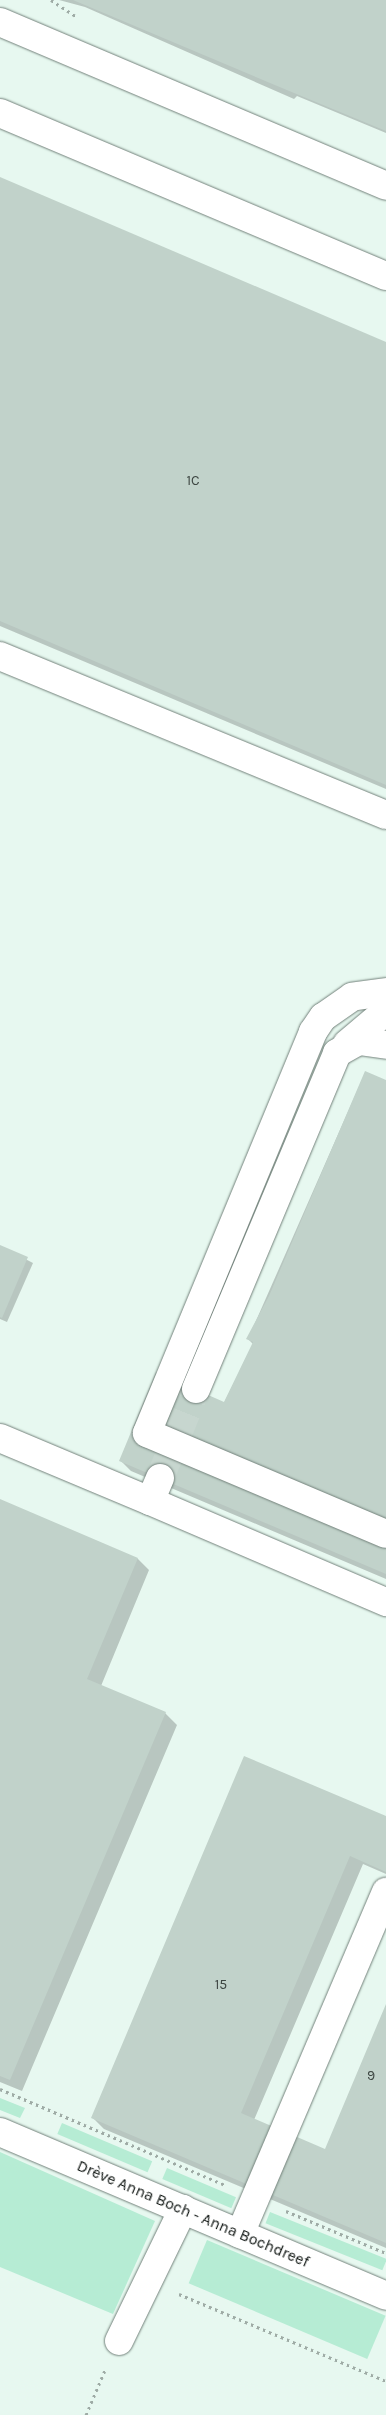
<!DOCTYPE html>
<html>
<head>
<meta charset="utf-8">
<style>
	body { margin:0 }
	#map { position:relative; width:386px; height:2415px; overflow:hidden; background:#e7f8f0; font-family:Karla,sans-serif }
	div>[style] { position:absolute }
	.green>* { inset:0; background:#b6ecd4; transform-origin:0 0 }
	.shadow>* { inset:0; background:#0003 }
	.building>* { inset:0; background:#c1d2ca }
	.minor-tunnel>* { height:28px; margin-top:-14px; transform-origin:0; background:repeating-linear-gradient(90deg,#c7d6cf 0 28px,transparent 0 42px) }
	.path>* { height:3px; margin-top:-1.5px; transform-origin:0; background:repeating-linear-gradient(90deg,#9eaba5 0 2.5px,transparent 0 6.5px) }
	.roads { filter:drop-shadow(0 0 1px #72817a) drop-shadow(0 0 1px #72817a) }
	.minor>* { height:28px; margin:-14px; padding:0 14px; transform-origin:14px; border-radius:14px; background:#fff }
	span { translate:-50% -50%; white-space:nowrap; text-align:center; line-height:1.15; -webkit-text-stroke:4px #fff; paint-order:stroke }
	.number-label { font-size:14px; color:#3d4642 }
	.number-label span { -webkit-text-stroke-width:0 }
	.street-label { font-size:16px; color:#111714 }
</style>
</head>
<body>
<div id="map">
	<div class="green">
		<div style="clip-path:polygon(0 2098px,25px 2108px,20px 2118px,0 2110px)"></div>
		<div style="left:62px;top:2123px;width:98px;height:12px;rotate:23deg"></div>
		<div style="clip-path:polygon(0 2152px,155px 2221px,113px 2314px,0 2267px)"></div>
		<div style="left:167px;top:2168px;width:75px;height:12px;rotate:23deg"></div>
		<div style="left:270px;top:2212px;width:126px;height:12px;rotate:22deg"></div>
		<div style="left:207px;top:2240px;width:194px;height:47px;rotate:23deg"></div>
	</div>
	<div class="shadow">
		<div style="clip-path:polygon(59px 0,386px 0,386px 133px,297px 96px,294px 99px,85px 7px)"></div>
		<div style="clip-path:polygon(0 178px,386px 343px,386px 789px,0 626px)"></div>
		<div style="clip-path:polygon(365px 1073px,386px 1082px,386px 1579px,131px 1471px,120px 1460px,224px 1403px,253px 1344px,248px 1339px)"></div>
		<div style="clip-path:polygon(0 1246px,33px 1263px,7px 1322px,0 1319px)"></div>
		<div style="clip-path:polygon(0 1500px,138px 1559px,149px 1570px,101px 1686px,165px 1713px,177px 1725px,22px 2091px,0 2082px)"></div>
		<div style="clip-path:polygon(386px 1817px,386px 1874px,363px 1864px,254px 2120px,325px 2151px,386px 2007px,386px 2248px,104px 2129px,92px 2117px)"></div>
	</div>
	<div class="building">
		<div style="clip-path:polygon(73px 0,386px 0,386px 131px,282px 88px)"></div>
		<div style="clip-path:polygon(0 177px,386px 342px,386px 785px,0 621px)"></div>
		<div style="clip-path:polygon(365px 1071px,386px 1080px,386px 1574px,119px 1461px,156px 1372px,224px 1402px,253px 1342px,246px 1339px,269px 1296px)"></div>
		<div style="clip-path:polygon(0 1245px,28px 1257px,2px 1318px,0 1317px)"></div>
		<div style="clip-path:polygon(0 1499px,138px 1558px,87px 1679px,166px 1712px,10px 2080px,0 2076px)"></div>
		<div style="clip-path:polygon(244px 1756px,386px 1816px,386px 1872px,350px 1856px,241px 2113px,325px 2149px,386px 2004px,386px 2243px,91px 2118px)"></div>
	</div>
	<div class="minor-tunnel">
		<div style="left:160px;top:1478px;width:96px;rotate:-68deg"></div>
	</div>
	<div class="path">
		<div style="left:51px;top:0;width:31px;rotate:33deg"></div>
		<div style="left:0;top:2089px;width:245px;rotate:23.1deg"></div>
		<div style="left:286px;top:2211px;width:108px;rotate:22.8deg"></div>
		<div style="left:179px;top:2294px;width:225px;rotate:22.8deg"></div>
		<div style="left:86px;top:2415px;width:49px;rotate:-67.1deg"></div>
	</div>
	<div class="roads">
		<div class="minor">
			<div style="left:0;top:22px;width:419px;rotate:23deg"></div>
			<div style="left:0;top:113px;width:419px;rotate:22.9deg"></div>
			<div style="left:0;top:656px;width:417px;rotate:22.4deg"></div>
			<div style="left:386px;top:992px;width:34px;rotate:172deg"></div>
			<div style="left:352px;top:997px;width:35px;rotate:145deg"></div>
			<div style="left:323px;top:1017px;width:18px;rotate:124deg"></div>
			<div style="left:313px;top:1032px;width:434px;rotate:112.5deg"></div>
			<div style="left:147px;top:1433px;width:259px;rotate:22.9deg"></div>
			<div style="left:347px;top:1044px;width:51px;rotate:-40.2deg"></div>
			<div style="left:196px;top:1389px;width:364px;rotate:-67.2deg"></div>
			<div style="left:337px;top:1053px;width:25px;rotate:-29deg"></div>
			<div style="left:359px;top:1041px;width:27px;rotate:8deg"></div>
			<div style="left:0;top:1438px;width:163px;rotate:22.8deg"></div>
			<div style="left:160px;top:1478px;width:25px;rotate:113deg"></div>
			<div style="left:150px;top:1501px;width:257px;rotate:23.2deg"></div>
			<div style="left:0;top:2132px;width:419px;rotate:23deg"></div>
			<div style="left:240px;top:2234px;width:372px;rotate:-66.9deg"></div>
			<div style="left:119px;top:2341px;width:147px;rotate:-64.1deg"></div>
		</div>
	</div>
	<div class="number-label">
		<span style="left:193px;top:481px">1C</span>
		<span style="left:221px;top:1985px">15</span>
		<span style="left:371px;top:2076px">9</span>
	</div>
	<div class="street-label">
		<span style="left:193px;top:2214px;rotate:23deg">Drève Anna Boch - Anna Bochdreef</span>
	</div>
</div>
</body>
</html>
